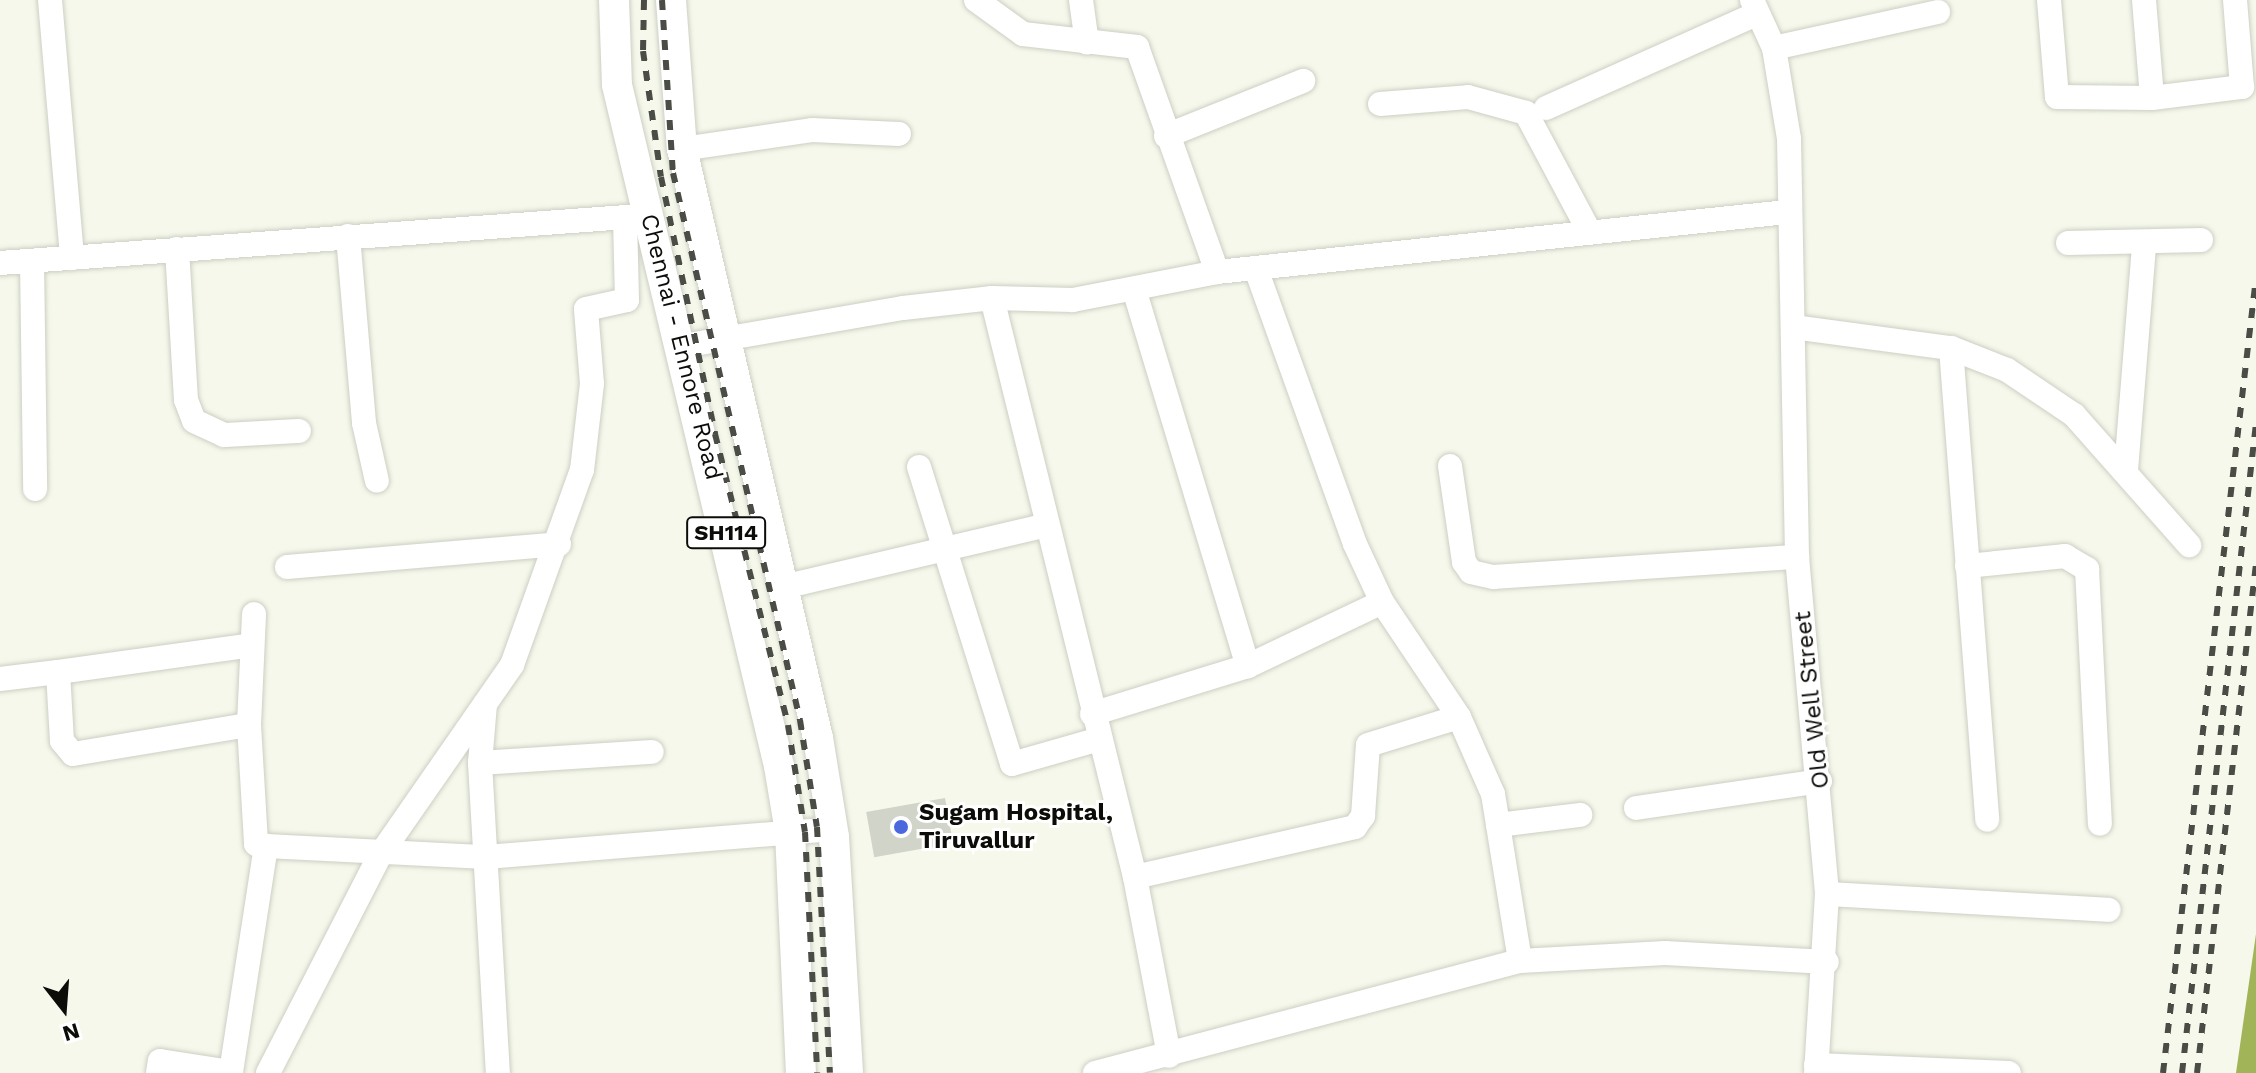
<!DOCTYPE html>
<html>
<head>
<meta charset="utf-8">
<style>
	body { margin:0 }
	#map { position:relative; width:2256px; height:1073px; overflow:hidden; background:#f5f8eb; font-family:"Work Sans",sans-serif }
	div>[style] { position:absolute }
	.water>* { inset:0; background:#a1b457 }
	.building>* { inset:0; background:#d1d4c8; transform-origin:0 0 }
	.roads { filter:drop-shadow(0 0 2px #cccfc3) drop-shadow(0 0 2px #cccfc3) }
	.minor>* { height:24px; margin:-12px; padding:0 12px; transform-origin:12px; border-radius:12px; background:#fff }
	.major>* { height:30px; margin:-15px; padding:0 15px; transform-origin:15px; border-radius:15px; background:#fff }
	.rail>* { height:6px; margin-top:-3px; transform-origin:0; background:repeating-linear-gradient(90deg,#4a4c46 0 10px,transparent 0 20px) }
	.dots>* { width:22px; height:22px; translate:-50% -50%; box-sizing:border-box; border:4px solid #fff; border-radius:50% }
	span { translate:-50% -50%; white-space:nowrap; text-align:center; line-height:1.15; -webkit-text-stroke:6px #fff; paint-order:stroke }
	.shield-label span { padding:2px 6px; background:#fff; border:2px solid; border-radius:6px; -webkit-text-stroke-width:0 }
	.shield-label { font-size:22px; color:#0c0d09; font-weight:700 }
	.street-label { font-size:24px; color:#0c0d09 }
	.poi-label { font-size:24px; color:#0c0d09; font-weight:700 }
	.left { translate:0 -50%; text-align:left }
	.north { position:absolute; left:24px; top:969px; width:80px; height:80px; -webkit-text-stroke:6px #fff; paint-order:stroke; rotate:163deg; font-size:22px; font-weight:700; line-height:32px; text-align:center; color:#0c0d09 }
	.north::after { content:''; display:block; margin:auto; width:28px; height:36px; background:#0c0d09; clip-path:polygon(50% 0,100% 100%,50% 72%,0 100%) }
</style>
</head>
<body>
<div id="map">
	<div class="water">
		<div style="clip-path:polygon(2256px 934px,2256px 1073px,2236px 1073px)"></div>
	</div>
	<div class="building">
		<div style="left:945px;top:798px;width:46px;height:80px;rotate:80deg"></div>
	</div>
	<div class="roads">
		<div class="minor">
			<div style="left:50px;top:0;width:259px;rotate:85.1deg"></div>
			<div style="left:976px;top:0;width:58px;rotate:35.9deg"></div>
			<div style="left:1023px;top:34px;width:115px;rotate:6.5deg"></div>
			<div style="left:1137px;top:47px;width:239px;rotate:70.4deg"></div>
			<div style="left:1081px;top:0;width:43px;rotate:82.1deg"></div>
			<div style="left:1752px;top:0;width:53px;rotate:65.4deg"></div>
			<div style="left:1774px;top:48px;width:92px;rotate:80.6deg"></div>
			<div style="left:1789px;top:139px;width:418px;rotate:88.9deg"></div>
			<div style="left:1797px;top:557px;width:338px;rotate:84.9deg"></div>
			<div style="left:1827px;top:894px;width:179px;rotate:93.5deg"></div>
			<div style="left:2049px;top:0;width:97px;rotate:85.3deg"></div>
			<div style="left:2057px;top:97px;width:95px;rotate:0.6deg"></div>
			<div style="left:2152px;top:98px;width:91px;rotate:-7deg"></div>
			<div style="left:2242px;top:87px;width:87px;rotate:-94.6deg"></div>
			<div style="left:2144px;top:0;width:98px;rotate:85.3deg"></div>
			<div style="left:1774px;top:48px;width:168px;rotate:-12.4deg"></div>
			<div style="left:1380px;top:104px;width:88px;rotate:-4.5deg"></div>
			<div style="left:1468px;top:97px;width:60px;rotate:15.4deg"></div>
			<div style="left:1526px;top:113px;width:132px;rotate:61.9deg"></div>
			<div style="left:1546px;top:108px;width:230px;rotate:-24.1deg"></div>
			<div style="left:1166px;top:136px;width:148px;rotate:-21.9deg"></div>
			<div style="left:682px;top:149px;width:131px;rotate:-8.3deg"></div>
			<div style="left:812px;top:130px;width:87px;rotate:2.6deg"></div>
			<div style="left:348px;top:236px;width:188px;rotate:85.1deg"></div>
			<div style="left:364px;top:423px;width:59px;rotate:77.4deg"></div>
			<div style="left:2068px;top:243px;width:133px;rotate:-1.3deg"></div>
			<div style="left:177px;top:249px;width:151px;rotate:86.6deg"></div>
			<div style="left:186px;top:400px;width:22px;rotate:69deg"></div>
			<div style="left:194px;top:421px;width:33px;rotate:25deg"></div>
			<div style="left:224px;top:435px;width:75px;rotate:-3.1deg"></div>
			<div style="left:32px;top:261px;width:228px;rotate:89.2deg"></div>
			<div style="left:0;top:263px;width:642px;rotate:-4.2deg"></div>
			<div style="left:1256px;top:269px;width:292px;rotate:70.2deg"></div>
			<div style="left:1355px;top:544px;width:64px;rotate:65deg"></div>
			<div style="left:1382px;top:602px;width:138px;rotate:56.2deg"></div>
			<div style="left:1459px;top:717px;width:84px;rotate:66.2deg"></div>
			<div style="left:1493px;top:794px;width:169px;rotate:80.8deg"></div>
			<div style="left:1134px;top:289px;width:394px;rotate:73.2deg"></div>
			<div style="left:992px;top:298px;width:596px;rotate:76.13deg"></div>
			<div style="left:1135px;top:877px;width:182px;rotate:79.2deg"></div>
			<div style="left:1793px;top:327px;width:159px;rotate:7.6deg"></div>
			<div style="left:1951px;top:348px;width:60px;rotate:21.4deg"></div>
			<div style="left:2007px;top:370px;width:81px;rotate:33.9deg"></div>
			<div style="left:2074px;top:415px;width:174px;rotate:48.5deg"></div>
			<div style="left:683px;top:346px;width:223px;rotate:-9.8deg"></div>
			<div style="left:903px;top:308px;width:90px;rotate:-6.4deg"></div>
			<div style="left:992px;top:298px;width:81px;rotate:1.4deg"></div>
			<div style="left:1073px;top:300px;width:147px;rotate:-11deg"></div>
			<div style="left:1217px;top:272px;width:573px;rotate:-6.01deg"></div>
			<div style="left:1951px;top:348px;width:473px;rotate:85.6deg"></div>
			<div style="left:1450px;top:466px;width:97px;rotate:81.7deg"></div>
			<div style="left:1464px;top:562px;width:12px;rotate:55deg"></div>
			<div style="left:1471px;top:572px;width:23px;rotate:13deg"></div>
			<div style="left:1493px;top:577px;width:305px;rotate:-3.8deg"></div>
			<div style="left:919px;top:467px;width:311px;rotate:72.6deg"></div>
			<div style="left:1012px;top:764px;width:91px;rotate:-16deg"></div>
			<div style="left:2126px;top:470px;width:225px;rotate:-85.4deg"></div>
			<div style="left:1967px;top:566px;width:99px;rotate:-5.8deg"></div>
			<div style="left:2065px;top:556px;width:26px;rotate:31deg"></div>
			<div style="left:2087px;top:569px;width:255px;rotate:87.1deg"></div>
			<div style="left:287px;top:567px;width:273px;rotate:-4.8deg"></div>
			<div style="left:783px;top:587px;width:271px;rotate:-13.2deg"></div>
			<div style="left:58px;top:672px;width:196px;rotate:-7.9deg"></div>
			<div style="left:0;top:679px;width:58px;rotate:-6.9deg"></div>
			<div style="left:58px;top:672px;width:69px;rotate:86.7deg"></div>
			<div style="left:62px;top:741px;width:17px;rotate:50deg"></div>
			<div style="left:73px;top:754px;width:178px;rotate:-9.4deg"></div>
			<div style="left:249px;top:725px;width:119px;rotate:86.6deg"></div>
			<div style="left:256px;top:844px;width:10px;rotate:11deg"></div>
			<div style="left:266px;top:846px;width:220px;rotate:2.9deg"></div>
			<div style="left:486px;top:857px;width:348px;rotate:-4.6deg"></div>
			<div style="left:485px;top:704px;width:59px;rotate:94.8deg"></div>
			<div style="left:480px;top:763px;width:311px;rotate:86.7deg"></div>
			<div style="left:1092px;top:714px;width:163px;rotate:-17.1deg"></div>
			<div style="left:1248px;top:666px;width:148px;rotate:-25.5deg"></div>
			<div style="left:249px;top:725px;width:111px;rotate:-87.4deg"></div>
			<div style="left:480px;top:763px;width:172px;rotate:-3.7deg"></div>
			<div style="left:1636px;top:808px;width:186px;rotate:-8.3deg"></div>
			<div style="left:1498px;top:825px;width:83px;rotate:-7deg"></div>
			<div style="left:1135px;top:877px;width:226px;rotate:-12.8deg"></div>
			<div style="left:1355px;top:827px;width:14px;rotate:-54deg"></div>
			<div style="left:1363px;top:816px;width:71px;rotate:-86deg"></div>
			<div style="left:1368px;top:745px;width:95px;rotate:-17.1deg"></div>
			<div style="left:1827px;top:894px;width:282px;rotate:3.2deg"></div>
			<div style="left:1816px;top:1065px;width:193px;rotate:2.4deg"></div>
			<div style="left:158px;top:1073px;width:12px;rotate:-81deg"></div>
			<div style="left:160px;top:1061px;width:72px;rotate:8.8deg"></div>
			<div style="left:231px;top:1072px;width:229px;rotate:-81.2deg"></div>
			<div style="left:268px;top:1073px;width:245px;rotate:-62.8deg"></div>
			<div style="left:380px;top:855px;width:231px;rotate:-55.2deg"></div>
			<div style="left:512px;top:665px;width:207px;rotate:-70.3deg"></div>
			<div style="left:582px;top:470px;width:87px;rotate:-83.4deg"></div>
			<div style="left:592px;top:384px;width:75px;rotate:-94.6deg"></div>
			<div style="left:586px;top:309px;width:42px;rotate:-12.4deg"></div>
			<div style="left:627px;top:300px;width:83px;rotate:-91.4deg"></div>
			<div style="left:1095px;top:1073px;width:440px;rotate:-14.8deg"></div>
			<div style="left:1520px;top:961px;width:145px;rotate:-3.2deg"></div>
			<div style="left:1665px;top:953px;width:162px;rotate:3.2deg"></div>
		</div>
		<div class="major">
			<div style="left:614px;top:0;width:85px;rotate:88deg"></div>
			<div style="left:617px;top:85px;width:700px;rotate:76.62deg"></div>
			<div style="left:779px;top:766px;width:67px;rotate:80.5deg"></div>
			<div style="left:790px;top:832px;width:241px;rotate:87.4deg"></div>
			<div style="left:671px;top:0;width:149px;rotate:85.8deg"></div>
			<div style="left:682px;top:149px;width:604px;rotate:77deg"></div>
			<div style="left:818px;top:738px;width:100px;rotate:80.8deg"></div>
			<div style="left:834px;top:837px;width:236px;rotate:86.6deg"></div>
		</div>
	</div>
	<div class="rail">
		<div style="left:644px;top:0;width:51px;rotate:91.1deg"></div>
		<div style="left:643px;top:51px;width:127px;rotate:81.9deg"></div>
		<div style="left:661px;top:177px;width:263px;rotate:78.1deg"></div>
		<div style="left:715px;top:434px;width:300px;rotate:75.9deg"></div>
		<div style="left:788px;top:725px;width:108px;rotate:81deg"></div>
		<div style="left:805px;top:832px;width:241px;rotate:87.1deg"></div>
		<div style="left:662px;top:0;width:173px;rotate:86.4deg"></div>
		<div style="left:673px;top:173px;width:562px;rotate:76.93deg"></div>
		<div style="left:800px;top:720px;width:108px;rotate:81deg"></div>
		<div style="left:817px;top:827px;width:246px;rotate:87deg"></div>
		<div style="left:2163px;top:1073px;width:800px;rotate:-83.33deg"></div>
		<div style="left:2182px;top:1073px;width:653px;rotate:-83.5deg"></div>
		<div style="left:2197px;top:1073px;width:512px;rotate:-83.39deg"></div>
	</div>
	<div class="dots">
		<div style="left:901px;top:827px;background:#4b69dd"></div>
	</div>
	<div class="shield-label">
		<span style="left:726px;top:533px">SH114</span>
	</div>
	<div class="street-label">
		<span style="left:681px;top:347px;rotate:76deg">Chennai - Ennore Road</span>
		<span style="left:1812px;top:700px;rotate:-96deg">Old Well Street</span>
	</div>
	<div class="poi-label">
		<span class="left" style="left:919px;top:827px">Sugam Hospital,<br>Tiruvallur</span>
	</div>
	<div class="north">N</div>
</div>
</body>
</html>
